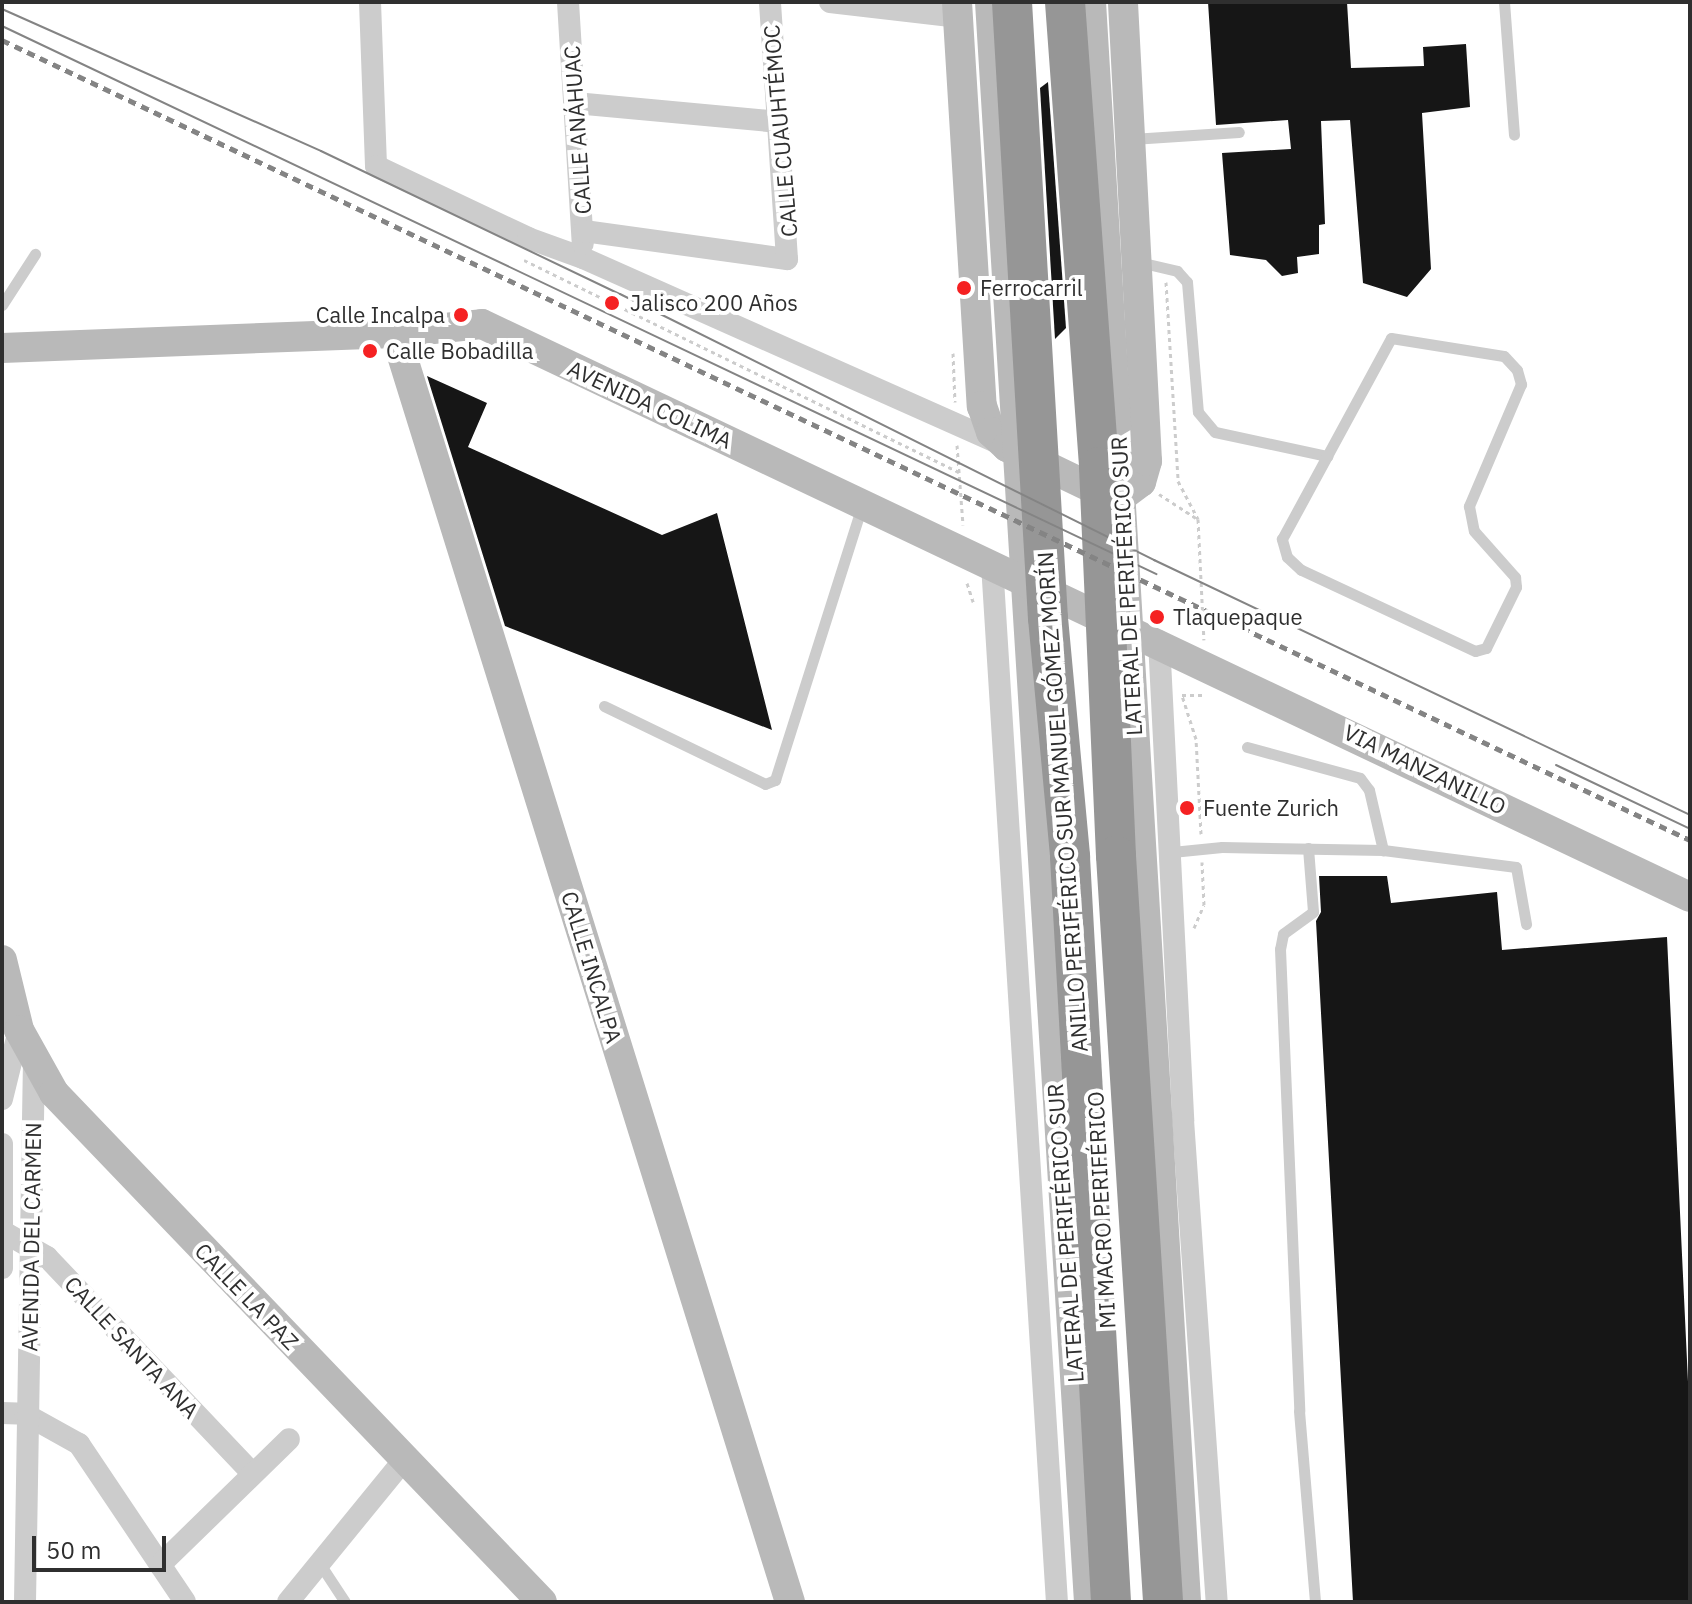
<!DOCTYPE html>
<html>
<head>
<meta charset="utf-8">
<style>
	body { margin:0 }
	#map { position:relative; width:1692px; height:1604px; overflow:hidden; background:#fff; font-family:"IBM Plex Sans",sans-serif }
	div>[style] { position:absolute }
	.building>* { inset:0; background:#161616 }
	.path>* { height:3px; margin-top:-1.5px; transform-origin:0; background:repeating-linear-gradient(90deg,#ccc 0 4px,transparent 0 8px) }
	.lane>* { height:11px; margin:-5.5px; padding:0 5.5px; transform-origin:5.5px; border-radius:5.5px; background:#ccc }
	.street>* { height:22px; margin:-11px; padding:0 11px; transform-origin:11px; border-radius:11px; background:#ccc }
	.secondary>* { height:30px; margin:-15px; padding:0 15px; transform-origin:15px; border-radius:15px; background:#b9b9b9 }
	.highway>* { height:40px; margin:-20px; padding:0 20px; transform-origin:20px; border-radius:20px; background:#969696 }
	.tram>* { height:2px; margin:-1px; padding:0 1px; transform-origin:1px; border-radius:1px; background:#848484 }
	.rail>* { height:5px; margin-top:-2.5px; transform-origin:0; background:repeating-linear-gradient(90deg,#848484 0 8px,transparent 0 14px) }
	.dots>* { width:22px; height:22px; translate:-50% -50%; box-sizing:border-box; border:4px solid #fff; border-radius:50% }
	span { translate:-50% -50%; white-space:nowrap; text-align:center; line-height:1.15; -webkit-text-stroke:8px #fff; paint-order:stroke }
	.street-label { font-size:22px; color:#2f2f2f }
	.poi-label { font-size:22px; color:#2f2f2f }
	.left { translate:0 -50%; text-align:left }
	.right { translate:-100% -50%; text-align:right }
	.frame { position:absolute; inset:0; border:4px solid #2f2f2f; pointer-events:none }
	.scale { position:absolute; left:32px; top:1536px; width:134px; height:36px; box-sizing:border-box; border:4px solid #2f2f2f; border-top:0; padding-left:10px; font-size:24px; line-height:28px; white-space:nowrap; color:#2f2f2f; -webkit-text-stroke:6px #fff; paint-order:stroke }
</style>
</head>
<body>
<div id="map">
	<div class="building">
		<div style="clip-path:polygon(1208px 2px,1347px 2px,1351px 68px,1424px 66px,1423px 47px,1466px 44px,1470px 107px,1422px 113px,1431px 269px,1407px 297px,1363px 283px,1350px 120px,1321px 121px,1325px 224px,1319px 225px,1319px 254px,1297px 257px,1298px 273px,1282px 276px,1266px 260px,1230px 255px,1222px 153px,1291px 149px,1288px 120px,1216px 125px)"></div>
		<div style="clip-path:polygon(1048px 82px,1066px 328px,1055px 339px,1040px 88px)"></div>
		<div style="clip-path:polygon(427px 376px,487px 403px,468px 447px,662px 535px,717px 513px,772px 730px,505px 626px)"></div>
		<div style="clip-path:polygon(1319px 876px,1387px 876px,1391px 903px,1497px 892px,1502px 950px,1667px 937px,1690px 1424px,1690px 1602px,1353px 1602px,1316px 921px,1321px 912px)"></div>
	</div>
	<div class="path">
		<div style="left:524px;top:260px;width:484px;rotate:26deg"></div>
		<div style="left:1166px;top:282px;width:199px;rotate:86.5deg"></div>
		<div style="left:1178px;top:481px;width:43px;rotate:62.2deg"></div>
		<div style="left:1198px;top:519px;width:121px;rotate:87.2deg"></div>
		<div style="left:953px;top:353px;width:49px;rotate:87.7deg"></div>
		<div style="left:957px;top:445px;width:80px;rotate:85.7deg"></div>
		<div style="left:1159px;top:494px;width:44px;rotate:33deg"></div>
		<div style="left:967px;top:583px;width:20px;rotate:72deg"></div>
		<div style="left:1201px;top:834px;width:95px;rotate:-93deg"></div>
		<div style="left:1196px;top:739px;width:46px;rotate:-107.7deg"></div>
		<div style="left:1182px;top:695px;width:23px"></div>
		<div style="left:1194px;top:928px;width:25px;rotate:-67deg"></div>
		<div style="left:1204px;top:905px;width:43px;rotate:-92.7deg"></div>
	</div>
	<div class="lane">
		<div style="left:1504px;top:2px;width:133px;rotate:85.7deg"></div>
		<div style="left:1132px;top:139px;width:107px;rotate:-3.7deg"></div>
		<div style="left:1139px;top:262px;width:39px;rotate:13deg"></div>
		<div style="left:1177px;top:271px;width:15px;rotate:48deg"></div>
		<div style="left:1187px;top:282px;width:130px;rotate:85.2deg"></div>
		<div style="left:1198px;top:412px;width:26px;rotate:50deg"></div>
		<div style="left:1215px;top:432px;width:115px;rotate:12.1deg"></div>
		<div style="left:1327px;top:456px;width:134px;rotate:-61.5deg"></div>
		<div style="left:1391px;top:338px;width:114px;rotate:9.1deg"></div>
		<div style="left:1504px;top:356px;width:19px;rotate:47deg"></div>
		<div style="left:1517px;top:370px;width:15px;rotate:74deg"></div>
		<div style="left:1521px;top:384px;width:133px;rotate:113.1deg"></div>
		<div style="left:1469px;top:506px;width:25px;rotate:79deg"></div>
		<div style="left:1474px;top:531px;width:62px;rotate:48.3deg"></div>
		<div style="left:1515px;top:577px;width:10px;rotate:84deg"></div>
		<div style="left:1516px;top:587px;width:68px;rotate:116.2deg"></div>
		<div style="left:1486px;top:648px;width:11px;rotate:165deg"></div>
		<div style="left:1475px;top:651px;width:192px;rotate:-155deg"></div>
		<div style="left:1301px;top:570px;width:19px;rotate:-137deg"></div>
		<div style="left:1287px;top:557px;width:19px;rotate:-106deg"></div>
		<div style="left:1282px;top:539px;width:94px;rotate:-61.5deg"></div>
		<div style="left:2px;top:305px;width:61px;rotate:-57.1deg"></div>
		<div style="left:604px;top:706px;width:179px;rotate:25.8deg"></div>
		<div style="left:765px;top:784px;width:11px;rotate:-22deg"></div>
		<div style="left:775px;top:780px;width:288px;rotate:-72.4deg"></div>
		<div style="left:1247px;top:747px;width:117px;rotate:15.3deg"></div>
		<div style="left:1360px;top:778px;width:15px;rotate:53deg"></div>
		<div style="left:1369px;top:790px;width:62px;rotate:76.9deg"></div>
		<div style="left:1308px;top:848px;width:64px;rotate:85.5deg"></div>
		<div style="left:1313px;top:912px;width:37px;rotate:144deg"></div>
		<div style="left:1283px;top:934px;width:15px;rotate:101deg"></div>
		<div style="left:1280px;top:949px;width:462px;rotate:87.6deg"></div>
		<div style="left:1299px;top:1411px;width:192px;rotate:85.2deg"></div>
		<div style="left:1172px;top:852px;width:50px;rotate:-5.7deg"></div>
		<div style="left:1222px;top:847px;width:161px;rotate:1.1deg"></div>
		<div style="left:1383px;top:850px;width:134px;rotate:7.3deg"></div>
		<div style="left:1516px;top:867px;width:58px;rotate:80deg"></div>
		<div style="left:320px;top:1564px;width:45px;rotate:56.7deg"></div>
	</div>
	<div class="street">
		<div style="left:370px;top:2px;width:164px;rotate:87.9deg"></div>
		<div style="left:376px;top:166px;width:168px;rotate:25.3deg"></div>
		<div style="left:528px;top:238px;width:59px;rotate:20deg"></div>
		<div style="left:583px;top:258px;width:460px;rotate:24deg"></div>
		<div style="left:568px;top:2px;width:242px;rotate:86.5deg"></div>
		<div style="left:830px;top:2px;width:128px;rotate:6.7deg"></div>
		<div style="left:575px;top:103px;width:205px;rotate:5.3deg"></div>
		<div style="left:584px;top:231px;width:205px;rotate:7.9deg"></div>
		<div style="left:787px;top:259px;width:258px;rotate:-93.8deg"></div>
		<div style="left:992px;top:564px;width:1040px;rotate:86.42deg"></div>
		<div style="left:1159px;top:641px;width:480px;rotate:87.1deg"></div>
		<div style="left:1183px;top:1120px;width:483px;rotate:86deg"></div>
		<div style="left:2px;top:1099px;width:71px;rotate:-76.2deg"></div>
		<div style="left:2px;top:1144px;width:124px;rotate:90deg"></div>
		<div style="left:2px;top:1231px;width:52px;rotate:30deg"></div>
		<div style="left:47px;top:1257px;width:299px;rotate:46.5deg"></div>
		<div style="left:2px;top:1413px;width:23px;rotate:2deg"></div>
		<div style="left:25px;top:1414px;width:62px;rotate:29.1deg"></div>
		<div style="left:79px;top:1444px;width:190px;rotate:56.1deg"></div>
		<div style="left:160px;top:1565px;width:180px;rotate:-44.3deg"></div>
		<div style="left:25px;top:1602px;width:543px;rotate:-89.05deg"></div>
		<div style="left:288px;top:1602px;width:183px;rotate:-50.8deg"></div>
	</div>
	<div class="secondary">
		<div style="left:957px;top:2px;width:405px;rotate:86.5deg"></div>
		<div style="left:982px;top:406px;width:28px;rotate:71deg"></div>
		<div style="left:991px;top:432px;width:22px;rotate:43deg"></div>
		<div style="left:1007px;top:447px;width:122px;rotate:25.7deg"></div>
		<div style="left:1117px;top:500px;width:30px;rotate:-37deg"></div>
		<div style="left:1141px;top:482px;width:22px;rotate:-74deg"></div>
		<div style="left:1147px;top:461px;width:460px;rotate:-93deg"></div>
		<div style="left:990px;top:2px;width:1603px;rotate:86.46deg"></div>
		<div style="left:1091px;top:2px;width:1603px;rotate:86.6deg"></div>
		<div style="left:395px;top:333px;width:1329px;rotate:72.71deg"></div>
		<div style="left:2px;top:348px;width:393px;rotate:-2.2deg"></div>
		<div style="left:395px;top:333px;width:87px;rotate:-5.9deg"></div>
		<div style="left:482px;top:324px;width:1337px;rotate:25.38deg"></div>
		<div style="left:2px;top:960px;width:72px;rotate:76.3deg"></div>
		<div style="left:19px;top:1030px;width:72px;rotate:60.9deg"></div>
		<div style="left:54px;top:1093px;width:705px;rotate:46.21deg"></div>
	</div>
	<div class="highway">
		<div style="left:1012px;top:2px;width:617px;rotate:86.66deg"></div>
		<div style="left:1048px;top:618px;width:240px;rotate:84.7deg"></div>
		<div style="left:1070px;top:857px;width:746px;rotate:86.85deg"></div>
		<div style="left:1065px;top:2px;width:466px;rotate:85.8deg"></div>
		<div style="left:1099px;top:467px;width:389px;rotate:87.5deg"></div>
		<div style="left:1116px;top:856px;width:747px;rotate:86.39deg"></div>
	</div>
	<div class="tram">
		<div style="left:2px;top:9px;width:349px;rotate:24deg"></div>
		<div style="left:321px;top:151px;width:331px;rotate:25.6deg"></div>
		<div style="left:620px;top:294px;width:597px;rotate:26.48deg"></div>
		<div style="left:1154px;top:560px;width:594px;rotate:25.44deg"></div>
		<div style="left:2px;top:26px;width:1278px;rotate:25.4deg"></div>
		<div style="left:1556px;top:765px;width:148px;rotate:25.5deg"></div>
	</div>
	<div class="rail">
		<div style="left:2px;top:40px;width:1868px;rotate:25.36deg"></div>
	</div>
	<div class="dots">
		<div style="left:964px;top:288px;background:#f52122"></div>
		<div style="left:612px;top:303px;background:#f52122"></div>
		<div style="left:461px;top:315px;background:#f52122"></div>
		<div style="left:370px;top:351px;background:#f52122"></div>
		<div style="left:1157px;top:617px;background:#f52122"></div>
		<div style="left:1187px;top:808px;background:#f52122"></div>
	</div>
	<div class="street-label">
		<span style="left:577px;top:130px;rotate:-94deg">CALLE ANÁHUAC</span>
		<span style="left:780px;top:131px;rotate:-95deg">CALLE CUAUHTÉMOC</span>
		<span style="left:650px;top:404px;rotate:25deg">AVENIDA COLIMA</span>
		<span style="left:1126px;top:586px;rotate:-93deg">LATERAL DE PERIFÉRICO SUR</span>
		<span style="left:1425px;top:769px;rotate:26deg">VIA MANZANILLO</span>
		<span style="left:1062px;top:802px;rotate:-94deg">ANILLO PERIFÉRICO SUR MANUEL GÓMEZ MORÍN</span>
		<span style="left:592px;top:967px;rotate:73deg">CALLE INCALPA</span>
		<span style="left:1101px;top:1210px;rotate:-93deg">MI MACRO PERIFÉRICO</span>
		<span style="left:1065px;top:1233px;rotate:-94deg">LATERAL DE PERIFÉRICO SUR</span>
		<span style="left:31px;top:1237px;rotate:-89deg">AVENIDA DEL CARMEN</span>
		<span style="left:247px;top:1296px;rotate:46deg">CALLE LA PAZ</span>
		<span style="left:132px;top:1347px;rotate:47deg">CALLE SANTA ANA</span>
	</div>
	<div class="poi-label">
		<span class="left" style="left:980px;top:288px">Ferrocarril</span>
		<span class="left" style="left:630px;top:303px">Jalisco 200 Años</span>
		<span class="right" style="left:445px;top:315px">Calle Incalpa</span>
		<span class="left" style="left:386px;top:351px">Calle Bobadilla</span>
		<span class="left" style="left:1173px;top:617px">Tlaquepaque</span>
		<span class="left" style="left:1203px;top:808px">Fuente Zurich</span>
	</div>
	<div class="frame"></div>
	<div class="scale">50 m</div>
</div>
</body>
</html>
